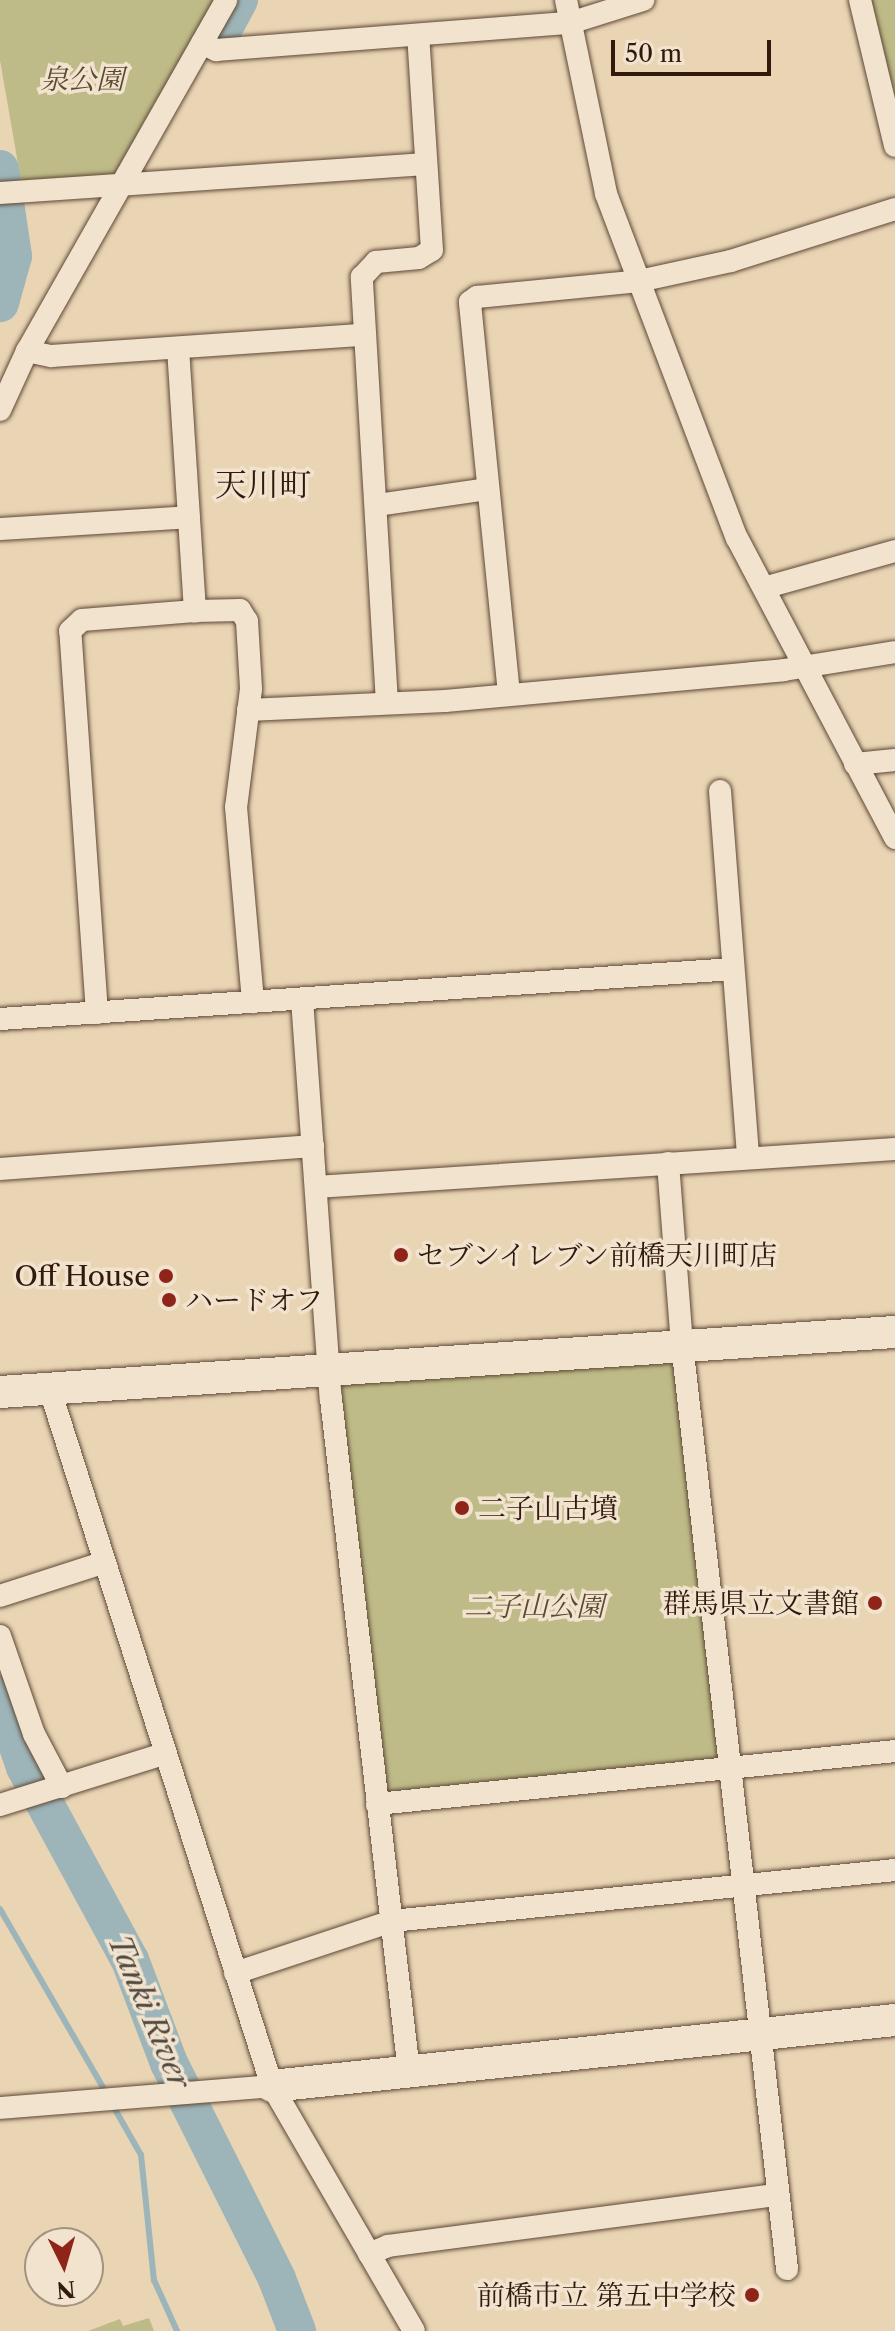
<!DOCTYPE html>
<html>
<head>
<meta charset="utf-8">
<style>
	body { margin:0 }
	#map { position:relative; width:895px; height:2331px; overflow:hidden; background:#e9d4b4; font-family:"Libre Caslon Text","Noto Serif JP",serif }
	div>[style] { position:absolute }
	.green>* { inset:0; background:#bebb88; transform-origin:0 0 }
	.stream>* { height:6px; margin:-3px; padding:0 3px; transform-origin:3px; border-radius:3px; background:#9db5b9 }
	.river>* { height:38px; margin:-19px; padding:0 19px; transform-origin:19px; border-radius:19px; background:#9db5b9 }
	.roads { filter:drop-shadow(0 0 2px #5f4836) drop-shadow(0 0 2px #5f4836) }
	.street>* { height:22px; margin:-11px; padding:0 11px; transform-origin:11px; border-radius:11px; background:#f1e3ce }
	.secondary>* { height:32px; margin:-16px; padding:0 16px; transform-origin:16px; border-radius:16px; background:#f1e3ce }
	.dots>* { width:22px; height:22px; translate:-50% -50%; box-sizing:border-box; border:4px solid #f1e3ce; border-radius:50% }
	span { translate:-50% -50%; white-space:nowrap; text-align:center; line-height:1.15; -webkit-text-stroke:7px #f1e3ce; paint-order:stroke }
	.park-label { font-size:28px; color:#5b4a31; font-style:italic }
	.poi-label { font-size:28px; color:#311a0c }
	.left { translate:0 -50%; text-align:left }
	.right { translate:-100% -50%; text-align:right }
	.water-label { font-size:30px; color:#514840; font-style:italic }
	.quarter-label { font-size:32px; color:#311a0c }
	.north { position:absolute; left:24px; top:2227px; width:80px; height:80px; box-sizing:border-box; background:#f1e3ce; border:2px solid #a49380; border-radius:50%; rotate:175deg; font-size:22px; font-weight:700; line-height:32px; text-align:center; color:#311a0c }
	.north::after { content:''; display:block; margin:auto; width:28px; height:36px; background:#8f2418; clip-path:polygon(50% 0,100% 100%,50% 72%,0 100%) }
	.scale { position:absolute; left:611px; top:40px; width:160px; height:36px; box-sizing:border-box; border:4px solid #311a0c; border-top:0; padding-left:10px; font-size:24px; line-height:28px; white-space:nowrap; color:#311a0c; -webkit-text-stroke:6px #f1e3ce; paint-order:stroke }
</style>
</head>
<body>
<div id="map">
	<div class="green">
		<div style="clip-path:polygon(0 0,215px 0,119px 176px,21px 181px,0 60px)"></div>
		<div style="clip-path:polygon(869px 0,895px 0,895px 111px)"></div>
		<div style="left:682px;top:1344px;width:427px;height:354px;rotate:83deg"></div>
		<div style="clip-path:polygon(149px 2318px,154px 2331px,88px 2331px,120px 2319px,123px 2326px)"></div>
	</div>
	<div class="stream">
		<div style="left:0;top:1909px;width:214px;rotate:60deg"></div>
		<div style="left:112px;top:2104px;width:59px;rotate:60.4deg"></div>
		<div style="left:141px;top:2155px;width:126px;rotate:84.1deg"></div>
		<div style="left:154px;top:2280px;width:56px;rotate:65.7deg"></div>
	</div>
	<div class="river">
		<div style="left:225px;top:26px;width:30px;rotate:-62deg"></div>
		<div style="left:0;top:169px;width:88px;rotate:81.5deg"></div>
		<div style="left:13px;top:256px;width:49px;rotate:105.5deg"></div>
		<div style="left:0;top:1694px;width:77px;rotate:71.1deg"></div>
		<div style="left:25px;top:1767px;width:220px;rotate:61.5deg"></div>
		<div style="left:130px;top:1960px;width:110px;rotate:69.3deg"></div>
		<div style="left:169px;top:2063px;width:241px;rotate:63.4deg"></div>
		<div style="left:277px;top:2279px;width:56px;rotate:69deg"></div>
	</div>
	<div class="roads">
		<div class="street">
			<div style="left:566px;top:0;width:198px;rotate:78.3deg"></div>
			<div style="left:606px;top:194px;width:368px;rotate:69.2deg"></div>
			<div style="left:737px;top:538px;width:339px;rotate:62.2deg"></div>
			<div style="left:860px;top:0;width:150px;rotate:76.5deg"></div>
			<div style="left:202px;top:43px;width:16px;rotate:27deg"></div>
			<div style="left:216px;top:50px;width:355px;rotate:-4.4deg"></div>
			<div style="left:570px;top:23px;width:77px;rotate:-17.5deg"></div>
			<div style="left:0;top:193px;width:427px;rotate:-3.9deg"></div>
			<div style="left:178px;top:348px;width:264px;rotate:86.3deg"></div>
			<div style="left:27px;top:351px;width:25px;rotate:12deg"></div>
			<div style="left:51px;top:356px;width:313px;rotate:-3.9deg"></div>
			<div style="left:0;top:410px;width:65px;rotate:-65.4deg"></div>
			<div style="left:27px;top:351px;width:403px;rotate:-60.4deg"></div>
			<div style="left:377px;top:505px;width:112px;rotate:-8.2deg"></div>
			<div style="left:0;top:529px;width:189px;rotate:-3.6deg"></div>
			<div style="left:767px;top:587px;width:133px;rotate:-15.7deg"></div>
			<div style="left:509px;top:694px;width:394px;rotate:-95.7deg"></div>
			<div style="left:470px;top:302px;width:9px;rotate:-36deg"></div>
			<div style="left:477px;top:297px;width:163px;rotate:-5.6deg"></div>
			<div style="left:639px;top:281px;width:94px;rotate:-12.3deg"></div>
			<div style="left:731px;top:261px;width:172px;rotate:-17.6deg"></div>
			<div style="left:387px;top:703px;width:427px;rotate:-93.4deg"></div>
			<div style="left:362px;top:277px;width:21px;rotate:-47deg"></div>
			<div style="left:376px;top:262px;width:43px;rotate:-5.3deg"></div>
			<div style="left:419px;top:258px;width:15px;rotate:-32deg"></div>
			<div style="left:432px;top:250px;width:215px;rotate:-93.7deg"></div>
			<div style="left:248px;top:710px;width:197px;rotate:-2.6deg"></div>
			<div style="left:445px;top:701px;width:340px;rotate:-5.2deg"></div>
			<div style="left:784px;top:670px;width:112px;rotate:-9.2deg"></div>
			<div style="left:855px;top:764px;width:40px;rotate:-5.7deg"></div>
			<div style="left:720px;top:791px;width:368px;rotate:85.6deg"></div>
			<div style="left:302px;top:999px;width:401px;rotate:85.9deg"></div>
			<div style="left:331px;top:1399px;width:678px;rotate:83.39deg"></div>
			<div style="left:97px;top:1013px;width:383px;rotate:-94deg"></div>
			<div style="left:70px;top:631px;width:16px;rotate:-43deg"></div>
			<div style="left:82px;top:620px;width:113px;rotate:-4.6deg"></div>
			<div style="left:195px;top:611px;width:45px;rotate:-1.3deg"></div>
			<div style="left:240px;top:610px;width:13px;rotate:58deg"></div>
			<div style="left:247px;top:621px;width:68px;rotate:86.6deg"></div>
			<div style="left:251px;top:689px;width:119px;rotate:97.2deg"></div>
			<div style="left:236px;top:807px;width:196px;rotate:85deg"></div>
			<div style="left:0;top:1019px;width:735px;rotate:-3.9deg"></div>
			<div style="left:668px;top:1163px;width:182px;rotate:85.6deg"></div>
			<div style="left:682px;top:1344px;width:931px;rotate:83.52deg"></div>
			<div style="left:0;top:1169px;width:314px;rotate:-4.2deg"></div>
			<div style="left:316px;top:1187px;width:580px;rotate:-3.75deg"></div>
			<div style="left:50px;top:1390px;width:731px;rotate:72.31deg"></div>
			<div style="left:272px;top:2086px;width:283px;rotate:59.9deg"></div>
			<div style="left:0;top:1596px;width:107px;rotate:-17.9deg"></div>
			<div style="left:0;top:1636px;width:104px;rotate:70.9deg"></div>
			<div style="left:34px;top:1734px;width:60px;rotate:62.2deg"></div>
			<div style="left:377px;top:1804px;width:521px;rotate:-5.84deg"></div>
			<div style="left:0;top:1805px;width:172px;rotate:-17.3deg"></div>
			<div style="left:235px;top:1973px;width:165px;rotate:-18.3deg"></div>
			<div style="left:392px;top:1921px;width:506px;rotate:-5.79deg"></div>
			<div style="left:0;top:2108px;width:273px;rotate:-4.6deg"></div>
			<div style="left:369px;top:2254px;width:21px;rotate:-23deg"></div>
			<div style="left:388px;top:2246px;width:393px;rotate:-7.5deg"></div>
		</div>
		<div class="secondary">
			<div style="left:0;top:1392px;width:897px;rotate:-3.84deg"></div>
			<div style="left:272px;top:2086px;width:626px;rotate:-6.05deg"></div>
		</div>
	</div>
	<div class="dots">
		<div style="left:401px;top:1255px;background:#8f2418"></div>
		<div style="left:166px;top:1276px;background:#8f2418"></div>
		<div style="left:169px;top:1300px;background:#8f2418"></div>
		<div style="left:462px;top:1508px;background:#8f2418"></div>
		<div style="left:875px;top:1603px;background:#8f2418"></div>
		<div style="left:752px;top:2295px;background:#8f2418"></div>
	</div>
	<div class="park-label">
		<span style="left:82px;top:79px">泉公園</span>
		<span style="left:534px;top:1606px">二子山公園</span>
	</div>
	<div class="poi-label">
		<span class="left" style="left:417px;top:1255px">セブンイレブン前橋天川町店</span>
		<span class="right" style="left:150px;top:1276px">Off House</span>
		<span class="left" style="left:185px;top:1300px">ハードオフ</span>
		<span class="left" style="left:478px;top:1508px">二子山古墳</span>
		<span class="right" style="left:859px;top:1603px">群馬県立文書館</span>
		<span class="right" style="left:736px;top:2295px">前橋市立 第五中学校</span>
	</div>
	<div class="water-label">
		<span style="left:149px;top:2012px;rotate:67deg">Tanki River</span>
	</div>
	<div class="quarter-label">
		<span style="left:263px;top:485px">天川町</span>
	</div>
	<div class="north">N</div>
	<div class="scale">50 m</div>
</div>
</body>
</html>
